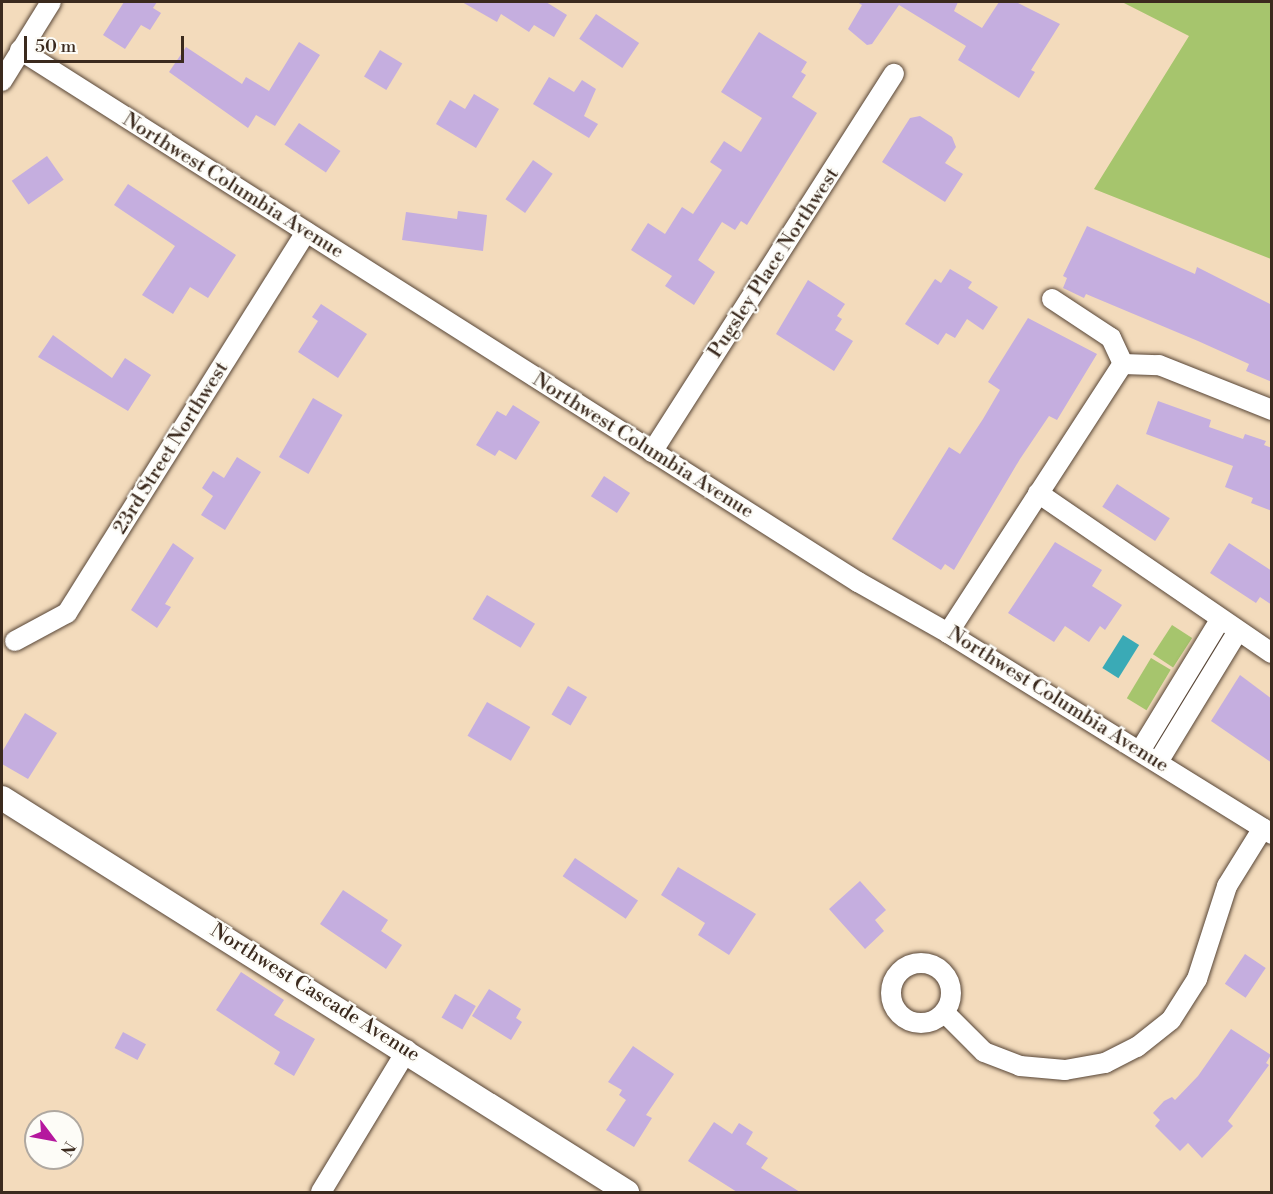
<!DOCTYPE html>
<html>
<head>
<meta charset="utf-8">
<style>
	body { margin:0 }
	#map { position:relative; width:1273px; height:1194px; overflow:hidden; background:#f3dbbc; font-family:"Libre Bodoni",serif }
	div>[style] { position:absolute }
	.green>* { inset:0; background:#a6c56d; transform-origin:0 0 }
	.water>* { inset:0; background:#3aaab6; transform-origin:0 0 }
	.building>* { inset:0; background:#c5aedf; transform-origin:0 0 }
	.roads { filter:drop-shadow(0 0 2px #574536) drop-shadow(0 0 2px #574536) }
	.minor>* { height:20px; margin:-10px; padding:0 10px; transform-origin:10px; border-radius:10px; background:#fff }
	.minor>.ring { margin:-10px; padding:0; box-sizing:content-box; background:none; border:20px solid #fff; border-radius:50% }
	.tertiary>* { height:24px; margin:-12px; padding:0 12px; transform-origin:12px; border-radius:12px; background:#fff }
	span { translate:-50% -50%; white-space:nowrap; text-align:center; line-height:1.15; -webkit-text-stroke:4.5px #fdfcf7; paint-order:stroke }
	.street-label { font-size:20px; color:#3b2a1e }
	.frame { position:absolute; inset:0; border:3px solid #3b2a1e; pointer-events:none }
	.north { position:absolute; left:24px; top:1110px; width:60px; height:60px; box-sizing:border-box; background:#fdfcf7; border:2px solid #afa8a0; border-radius:50%; rotate:122deg; font-size:16px; font-weight:700; line-height:24px; text-align:center; color:#3b2a1e }
	.north::after { content:''; display:block; margin:auto; width:21px; height:27px; background:#b5179e; clip-path:polygon(50% 0,100% 100%,50% 72%,0 100%) }
	.scale { position:absolute; left:24px; top:36px; width:160px; height:27px; box-sizing:border-box; border:3px solid #3b2a1e; border-top:0; padding-left:8px; font-size:18px; line-height:21px; white-space:nowrap; color:#3b2a1e; -webkit-text-stroke:4px #fdfcf7; paint-order:stroke }
</style>
</head>
<body>
<div id="map">
	<div class="green">
		<div style="clip-path:polygon(1122px 2px,1271px 2px,1271px 259px,1094px 189px,1189px 36px)"></div>
		<div style="left:1172px;top:625px;width:24px;height:35px;rotate:33deg"></div>
		<div style="left:1151px;top:658px;width:23px;height:47px;rotate:31deg"></div>
	</div>
	<div class="water">
		<div style="left:1123px;top:635px;width:19px;height:39px;rotate:32deg"></div>
	</div>
	<div class="building">
		<div style="clip-path:polygon(124px 2px,157px 2px,153px 8px,161px 13px,150px 30px,141px 25px,125px 49px,103px 35px)"></div>
		<div style="clip-path:polygon(462px 2px,546px 2px,567px 15px,554px 37px,534px 25px,529px 32px,501px 14px,497px 22px)"></div>
		<div style="clip-path:polygon(857px 2px,958px 2px,954px 11px,982px 28px,999px 2px,1016px 2px,1060px 24px,1031px 70px,1035px 72px,1019px 98px,958px 60px,966px 46px,899px 5px,872px 44px,867px 45px,848px 29px,862px 5px)"></div>
		<div style="left:596px;top:14px;width:52px;height:30px;rotate:34deg"></div>
		<div style="clip-path:polygon(759px 32px,807px 62px,801px 72px,806px 75px,792px 97px,817px 113px,747px 225px,741px 221px,735px 230px,722px 222px,698px 260px,715px 272px,694px 305px,665px 286px,672px 276px,631px 250px,648px 223px,665px 234px,682px 207px,693px 214px,722px 170px,710px 162px,724px 141px,741px 152px,762px 118px,721px 92px)"></div>
		<div style="clip-path:polygon(299px 42px,320px 55px,275px 126px,256px 115px,248px 128px,169px 72px,186px 47px,242px 84px,246px 77px,269px 91px)"></div>
		<div style="left:380px;top:50px;width:26px;height:31px;rotate:31deg"></div>
		<div style="clip-path:polygon(549px 77px,574px 92px,582px 80px,596px 89px,584px 116px,598px 124px,589px 138px,533px 104px)"></div>
		<div style="clip-path:polygon(474px 94px,499px 109px,476px 148px,436px 124px,450px 100px,465px 109px)"></div>
		<div style="clip-path:polygon(920px 116px,952px 137px,956px 147px,945px 163px,963px 174px,945px 202px,882px 162px,910px 118px)"></div>
		<div style="left:299px;top:123px;width:50px;height:26px;rotate:34deg"></div>
		<div style="left:47px;top:156px;width:29px;height:43px;rotate:55deg"></div>
		<div style="left:533px;top:160px;width:24px;height:48px;rotate:35deg"></div>
		<div style="clip-path:polygon(128px 184px,236px 255px,208px 298px,190px 287px,173px 314px,142px 295px,175px 246px,114px 205px)"></div>
		<div style="clip-path:polygon(458px 211px,487px 215px,483px 251px,402px 240px,406px 212px,457px 219px)"></div>
		<div style="clip-path:polygon(1087px 226px,1195px 274px,1197px 267px,1272px 305px,1272px 382px,1246px 371px,1249px 364px,1198px 341px,1086px 294px,1084px 298px,1063px 288px,1067px 278px,1063px 276px)"></div>
		<div style="clip-path:polygon(950px 269px,972px 282px,968px 288px,998px 307px,983px 330px,967px 319px,955px 338px,946px 333px,938px 345px,905px 324px,935px 279px,941px 283px)"></div>
		<div style="clip-path:polygon(808px 280px,845px 304px,837px 316px,842px 319px,835px 330px,853px 341px,834px 371px,776px 334px)"></div>
		<div style="clip-path:polygon(321px 304px,367px 334px,338px 378px,298px 352px,318px 321px,312px 317px)"></div>
		<div style="clip-path:polygon(1028px 318px,1097px 354px,1057px 420px,1049px 416px,1020px 459px,954px 570px,945px 564px,941px 570px,892px 539px,949px 447px,960px 454px,983px 419px,1000px 390px,988px 382px)"></div>
		<div style="clip-path:polygon(53px 335px,112px 378px,125px 358px,151px 375px,128px 411px,38px 357px)"></div>
		<div style="left:313px;top:398px;width:34px;height:68px;rotate:30deg"></div>
		<div style="clip-path:polygon(1158px 401px,1211px 420px,1209px 427px,1243px 439px,1245px 434px,1266px 441px,1264px 445px,1272px 448px,1272px 511px,1251px 503px,1253px 498px,1225px 487px,1233px 466px,1146px 434px)"></div>
		<div style="clip-path:polygon(513px 405px,540px 422px,516px 460px,499px 450px,495px 456px,476px 445px,497px 411px,506px 416px)"></div>
		<div style="clip-path:polygon(237px 457px,261px 472px,225px 530px,201px 515px,213px 496px,202px 488px,213px 471px,224px 478px)"></div>
		<div style="left:604px;top:476px;width:31px;height:24px;rotate:33deg"></div>
		<div style="left:1117px;top:484px;width:63px;height:27px;rotate:33deg"></div>
		<div style="clip-path:polygon(1055px 542px,1102px 570px,1092px 586px,1122px 605px,1105px 630px,1100px 626px,1089px 642px,1065px 626px,1054px 642px,1008px 613px)"></div>
		<div style="clip-path:polygon(173px 543px,194px 558px,165px 604px,171px 607px,157px 628px,131px 610px)"></div>
		<div style="clip-path:polygon(1229px 543px,1272px 571px,1272px 605px,1260px 597px,1256px 603px,1210px 573px)"></div>
		<div style="left:487px;top:595px;width:56px;height:28px;rotate:31deg"></div>
		<div style="clip-path:polygon(1240px 675px,1272px 699px,1272px 763px,1211px 721px)"></div>
		<div style="left:568px;top:686px;width:22px;height:33px;rotate:30deg"></div>
		<div style="left:487px;top:702px;width:50px;height:39px;rotate:30deg"></div>
		<div style="clip-path:polygon(25px 713px,57px 733px,28px 779px,2px 764px,2px 752px)"></div>
		<div style="left:575px;top:858px;width:76px;height:22px;rotate:34deg"></div>
		<div style="clip-path:polygon(678px 867px,756px 914px,729px 955px,698px 935px,705px 923px,661px 895px)"></div>
		<div style="clip-path:polygon(860px 881px,886px 910px,875px 920px,884px 931px,865px 949px,829px 909px)"></div>
		<div style="clip-path:polygon(343px 890px,388px 920px,381px 931px,402px 945px,386px 969px,320px 924px)"></div>
		<div style="left:1245px;top:954px;width:25px;height:36px;rotate:34deg"></div>
		<div style="clip-path:polygon(241px 972px,284px 1000px,274px 1015px,315px 1039px,294px 1076px,274px 1064px,280px 1052px,216px 1010px)"></div>
		<div style="clip-path:polygon(489px 989px,521px 1009px,516px 1018px,522px 1022px,511px 1040px,472px 1016px)"></div>
		<div style="left:455px;top:994px;width:24px;height:27px;rotate:30deg"></div>
		<div style="clip-path:polygon(1231px 1029px,1271px 1055px,1266px 1063px,1269px 1065px,1228px 1121px,1233px 1126px,1202px 1158px,1188px 1143px,1180px 1151px,1155px 1126px,1160px 1120px,1153px 1113px,1164px 1101px,1172px 1097px,1175px 1100px,1198px 1076px)"></div>
		<div style="left:123px;top:1032px;width:26px;height:18px;rotate:28deg"></div>
		<div style="clip-path:polygon(633px 1046px,674px 1074px,646px 1115px,652px 1118px,634px 1147px,606px 1130px,626px 1100px,619px 1095px,622px 1090px,608px 1082px)"></div>
		<div style="clip-path:polygon(714px 1122px,732px 1134px,739px 1123px,753px 1132px,746px 1144px,768px 1158px,761px 1168px,800px 1192px,737px 1192px,688px 1161px)"></div>
	</div>
	<div class="roads">
		<div class="minor">
			<div style="left:20px;top:50px;width:993px;rotate:32.41deg"></div>
			<div style="left:858px;top:582px;width:103px;rotate:29.5deg"></div>
			<div style="left:948px;top:633px;width:381px;rotate:31.8deg"></div>
			<div style="left:2px;top:81px;width:93px;rotate:-58.2deg"></div>
			<div style="left:1052px;top:299px;width:71px;rotate:33.5deg"></div>
			<div style="left:1111px;top:338px;width:29px;rotate:65deg"></div>
			<div style="left:652px;top:452px;width:449px;rotate:-57.4deg"></div>
			<div style="left:1038px;top:493px;width:283px;rotate:34.4deg"></div>
			<div style="left:948px;top:633px;width:321px;rotate:-57deg"></div>
			<div style="left:1123px;top:364px;width:36px;rotate:2deg"></div>
			<div style="left:1159px;top:365px;width:122px;rotate:21.7deg"></div>
			<div style="left:15px;top:641px;width:59px;rotate:-28.3deg"></div>
			<div style="left:67px;top:613px;width:450px;rotate:-57.9deg"></div>
			<div style="left:1140px;top:751px;width:153px;rotate:-58.6deg"></div>
			<div style="left:1158px;top:762px;width:153px;rotate:-58.6deg"></div>
			<div class="ring" style="left:891px;top:963px;width:40px;height:40px"></div>
			<div style="left:945px;top:1013px;width:55px;rotate:45deg"></div>
			<div style="left:984px;top:1052px;width:39px;rotate:21deg"></div>
			<div style="left:1020px;top:1066px;width:45px;rotate:5.1deg"></div>
			<div style="left:1065px;top:1070px;width:41px;rotate:-9.9deg"></div>
			<div style="left:1105px;top:1063px;width:36px;rotate:-27deg"></div>
			<div style="left:1137px;top:1047px;width:43px;rotate:-38.5deg"></div>
			<div style="left:1171px;top:1020px;width:49px;rotate:-57.6deg"></div>
			<div style="left:1197px;top:979px;width:98px;rotate:-72.1deg"></div>
			<div style="left:1227px;top:886px;width:68px;rotate:-58.2deg"></div>
			<div style="left:321px;top:1192px;width:166px;rotate:-58.8deg"></div>
		</div>
		<div class="tertiary">
			<div style="left:2px;top:798px;width:739px;rotate:32.23deg"></div>
		</div>
	</div>
	<div class="street-label">
		<span style="left:233px;top:186px;rotate:32deg">Northwest Columbia Avenue</span>
		<span style="left:774px;top:263px;rotate:-57deg">Pugsley Place Northwest</span>
		<span style="left:643px;top:446px;rotate:32deg">Northwest Columbia Avenue</span>
		<span style="left:171px;top:448px;rotate:-58deg">23rd Street Northwest</span>
		<span style="left:1058px;top:700px;rotate:32deg">Northwest Columbia Avenue</span>
		<span style="left:315px;top:993px;rotate:32deg">Northwest Cascade Avenue</span>
	</div>
	<div class="frame"></div>
	<div class="north">N</div>
	<div class="scale">50 m</div>
</div>
</body>
</html>
